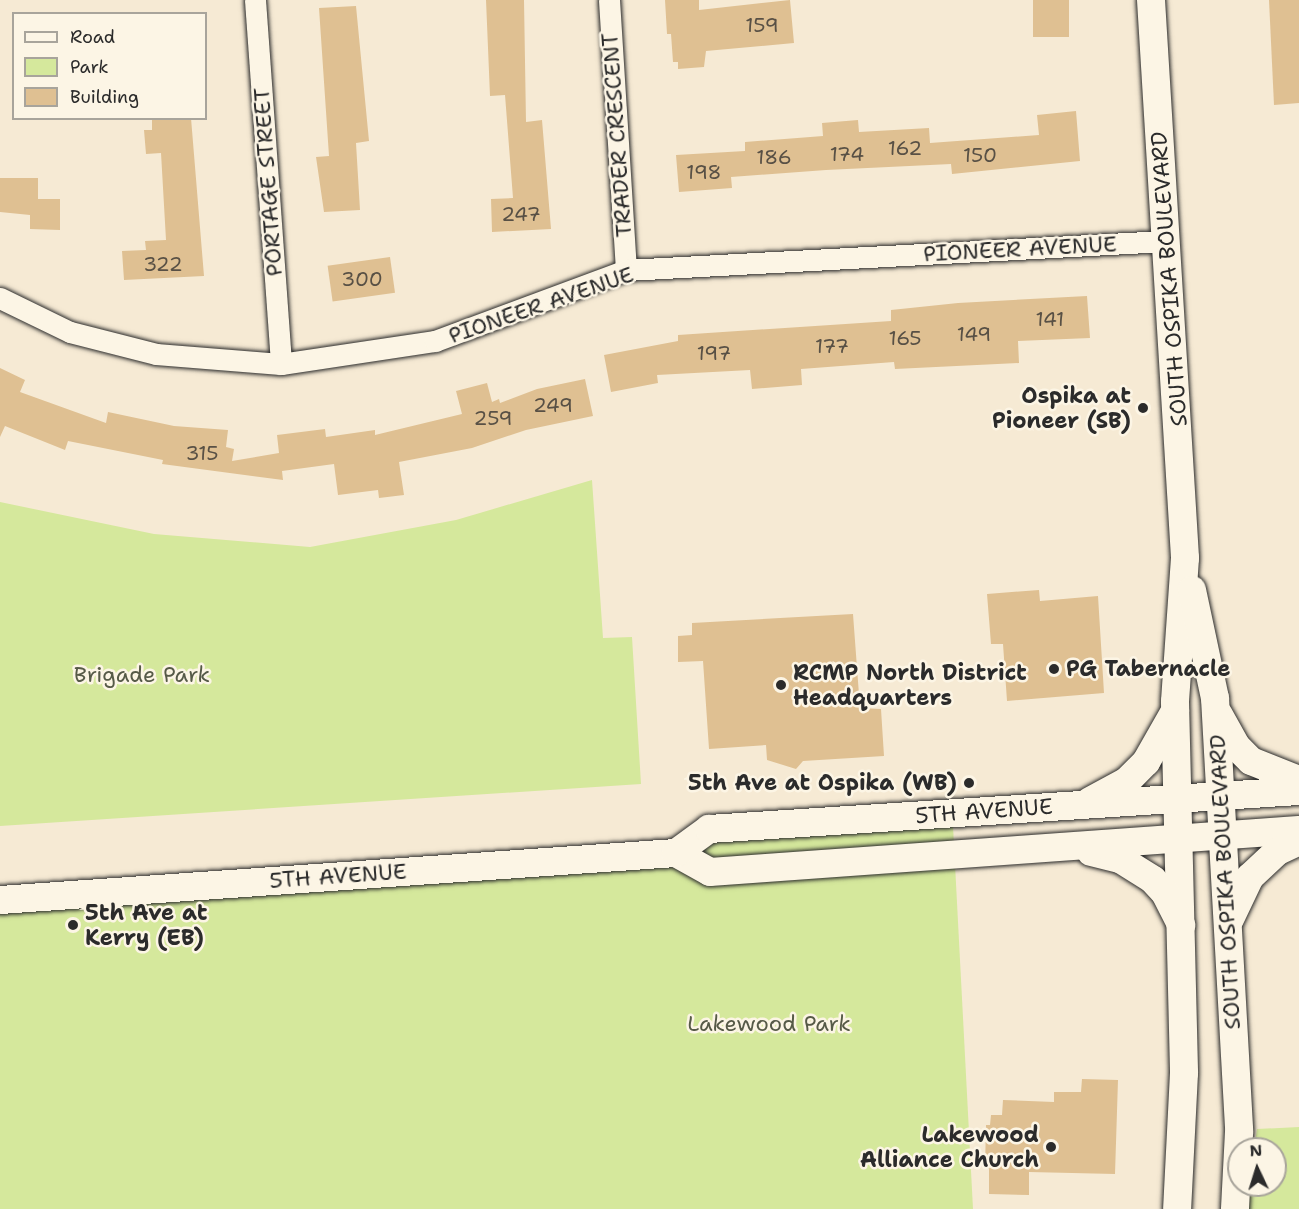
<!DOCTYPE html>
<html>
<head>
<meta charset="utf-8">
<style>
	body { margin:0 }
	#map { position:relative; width:1299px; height:1209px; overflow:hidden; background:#f6ead4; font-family:"Shantell Sans",sans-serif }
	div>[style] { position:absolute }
	.green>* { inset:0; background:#d5e89c }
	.building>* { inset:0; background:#dfc092; transform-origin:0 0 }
	.roads { filter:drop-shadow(0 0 2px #2b2b2b) drop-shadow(0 0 2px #2b2b2b) }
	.street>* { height:21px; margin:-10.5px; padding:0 10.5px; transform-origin:10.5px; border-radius:10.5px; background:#fcf5e5 }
	.secondary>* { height:28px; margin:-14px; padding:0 14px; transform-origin:14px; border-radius:14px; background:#fcf5e5 }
	.dots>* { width:16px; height:16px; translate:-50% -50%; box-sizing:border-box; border:3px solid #fcf5e5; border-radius:50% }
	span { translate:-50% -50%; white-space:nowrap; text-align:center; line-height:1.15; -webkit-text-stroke:5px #fcf5e5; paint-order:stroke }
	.number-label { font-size:20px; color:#585045 }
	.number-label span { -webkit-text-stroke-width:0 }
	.street-label { font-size:22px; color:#2b2b2b }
	.poi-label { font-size:22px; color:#2b2b2b; font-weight:700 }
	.right { translate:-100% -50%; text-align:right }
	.left { translate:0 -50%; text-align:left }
	.park-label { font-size:22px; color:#565a47 }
	.legend { position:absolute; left:12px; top:12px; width:195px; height:108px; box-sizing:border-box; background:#fcf5e5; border:2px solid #a8a49b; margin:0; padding:8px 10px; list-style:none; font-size:18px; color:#2b2b2b }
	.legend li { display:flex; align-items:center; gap:12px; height:30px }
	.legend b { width:30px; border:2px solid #a8a49b }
	.north { position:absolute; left:1227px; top:1137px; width:60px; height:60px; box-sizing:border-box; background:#fcf5e5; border:2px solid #a8a49b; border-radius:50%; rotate:356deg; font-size:16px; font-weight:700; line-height:24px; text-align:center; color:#2b2b2b }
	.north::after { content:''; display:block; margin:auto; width:21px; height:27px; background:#2b2b2b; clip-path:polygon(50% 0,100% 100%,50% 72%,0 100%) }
</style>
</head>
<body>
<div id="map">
	<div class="green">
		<div style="clip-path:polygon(592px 480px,603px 638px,632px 637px,641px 784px,0 826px,0 502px,154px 534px,310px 547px,456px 520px)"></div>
		<div style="clip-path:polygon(953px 826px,973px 1209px,0 1209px,0 892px)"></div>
		<div style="clip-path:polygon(1299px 1127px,1299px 1209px,1246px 1209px,1249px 1185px,1275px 1185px,1275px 1149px,1254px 1149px,1257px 1129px)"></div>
	</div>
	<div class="building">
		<div style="clip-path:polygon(486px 0,524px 0,526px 122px,542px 120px,551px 229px,492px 232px,491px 199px,513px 198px,505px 95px,490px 96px)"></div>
		<div style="clip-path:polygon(665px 0,699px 0,699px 10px,790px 0,794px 43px,706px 51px,704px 67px,678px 69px,678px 62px,673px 62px,671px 34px,667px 34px)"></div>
		<div style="left:1033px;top:0;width:36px;height:37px"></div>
		<div style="clip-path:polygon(1269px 0,1299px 0,1299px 103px,1274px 105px)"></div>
		<div style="clip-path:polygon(356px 6px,369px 141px,356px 143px,360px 210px,324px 212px,316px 157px,329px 156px,319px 8px)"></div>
		<div style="clip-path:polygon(1076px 111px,1080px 161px,952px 174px,951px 164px,826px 170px,731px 177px,732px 188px,679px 192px,676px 155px,745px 151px,745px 142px,823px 136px,822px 123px,858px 120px,859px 132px,929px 128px,930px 143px,1039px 135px,1037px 115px)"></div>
		<div style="clip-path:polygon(152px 118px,191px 118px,204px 276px,124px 280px,122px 251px,146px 250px,145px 241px,166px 240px,161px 153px,146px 154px,144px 130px,152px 130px)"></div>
		<div style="clip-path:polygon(0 178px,38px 178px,38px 199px,60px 199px,60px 230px,30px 229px,30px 215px,0 212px)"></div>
		<div style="left:390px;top:257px;width:36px;height:63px;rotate:82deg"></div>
		<div style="clip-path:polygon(1087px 296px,1090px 338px,1018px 341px,1019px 363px,895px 369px,894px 362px,801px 369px,802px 385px,752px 389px,750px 370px,657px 375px,658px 383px,611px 392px,604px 355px,678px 341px,678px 335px,891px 321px,891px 310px,958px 303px)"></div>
		<div style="clip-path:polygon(0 368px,25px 380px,20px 392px,106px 423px,108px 412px,174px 426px,228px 430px,226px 447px,234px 449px,232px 461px,279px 453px,277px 435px,325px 429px,326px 437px,375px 430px,375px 435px,462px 414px,456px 391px,487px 383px,492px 402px,499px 399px,500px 403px,537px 389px,585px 379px,593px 416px,526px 430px,472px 448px,399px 462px,404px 495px,379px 498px,378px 490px,338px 495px,334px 464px,282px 471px,283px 480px,162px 464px,163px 460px,68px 441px,65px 450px,5px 426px,0 437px)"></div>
		<div style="clip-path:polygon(1039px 590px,1040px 601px,1098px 596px,1104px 693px,1007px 701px,1003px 644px,991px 644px,987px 594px)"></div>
		<div style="clip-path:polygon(853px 614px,860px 708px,881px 709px,884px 756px,803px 761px,796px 769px,767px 760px,766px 745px,709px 749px,703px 661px,678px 662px,678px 636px,692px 635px,692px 623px)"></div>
		<div style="clip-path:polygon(1082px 1079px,1118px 1080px,1115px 1174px,1029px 1172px,1029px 1195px,989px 1194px,989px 1169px,985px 1168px,986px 1125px,990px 1125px,991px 1115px,1002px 1115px,1003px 1100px,1054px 1102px,1054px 1092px,1081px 1092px)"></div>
	</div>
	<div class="roads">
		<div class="street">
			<div style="left:255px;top:0;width:365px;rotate:85.9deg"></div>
			<div style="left:609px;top:0;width:271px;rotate:86.4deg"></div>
			<div style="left:0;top:298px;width:78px;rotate:25.9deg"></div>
			<div style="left:70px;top:332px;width:89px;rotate:14.3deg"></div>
			<div style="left:156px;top:354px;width:125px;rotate:4.6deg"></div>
			<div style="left:281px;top:364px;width:156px;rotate:-8.5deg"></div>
			<div style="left:435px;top:341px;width:204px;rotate:-20.4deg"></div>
			<div style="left:626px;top:270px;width:540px;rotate:-3.08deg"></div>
		</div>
		<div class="secondary">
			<div style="left:1151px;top:0;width:559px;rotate:86.51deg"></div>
			<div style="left:1185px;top:558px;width:144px;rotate:94deg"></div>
			<div style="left:1175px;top:702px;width:371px;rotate:88.6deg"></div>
			<div style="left:1184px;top:1073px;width:136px;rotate:92.9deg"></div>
			<div style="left:1192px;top:590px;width:110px;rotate:78deg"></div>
			<div style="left:1215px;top:698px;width:435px;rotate:86.8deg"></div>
			<div style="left:1239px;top:1132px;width:77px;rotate:93deg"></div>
			<div style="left:1219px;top:715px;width:35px;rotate:61deg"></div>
			<div style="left:1236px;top:746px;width:21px;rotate:45deg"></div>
			<div style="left:1251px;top:761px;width:52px;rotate:21.6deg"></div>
			<div style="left:1090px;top:801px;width:42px;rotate:-28.4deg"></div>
			<div style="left:1127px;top:781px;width:27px;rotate:-45deg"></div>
			<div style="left:1146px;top:762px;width:59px;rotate:-60.4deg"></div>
			<div style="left:1091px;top:852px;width:30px;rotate:14deg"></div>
			<div style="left:1120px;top:859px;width:39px;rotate:32deg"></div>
			<div style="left:1153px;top:880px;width:18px;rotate:47deg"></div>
			<div style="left:1165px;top:893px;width:36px;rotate:63deg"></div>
			<div style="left:676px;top:853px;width:39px;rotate:29deg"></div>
			<div style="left:710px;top:872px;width:590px;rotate:-4.08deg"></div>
			<div style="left:0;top:900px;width:678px;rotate:-3.98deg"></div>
			<div style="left:676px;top:853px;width:41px;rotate:-36deg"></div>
			<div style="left:709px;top:829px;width:591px;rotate:-3.69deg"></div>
			<div style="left:1230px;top:919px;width:47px;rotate:-64.5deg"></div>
			<div style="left:1250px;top:877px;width:38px;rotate:-43deg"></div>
			<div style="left:1278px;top:851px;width:23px;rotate:-25deg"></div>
		</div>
	</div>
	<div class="dots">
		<div style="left:1143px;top:408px;background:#2b2b2b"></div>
		<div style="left:1054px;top:669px;background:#2b2b2b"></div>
		<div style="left:781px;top:685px;background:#2b2b2b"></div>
		<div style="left:969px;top:783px;background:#2b2b2b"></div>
		<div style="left:73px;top:925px;background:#2b2b2b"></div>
		<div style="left:1051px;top:1147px;background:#2b2b2b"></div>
	</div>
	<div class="number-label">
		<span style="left:762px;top:25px">159</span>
		<span style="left:905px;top:148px">162</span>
		<span style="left:847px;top:154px">174</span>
		<span style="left:980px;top:155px">150</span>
		<span style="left:774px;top:157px">186</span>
		<span style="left:704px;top:172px">198</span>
		<span style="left:521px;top:214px">247</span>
		<span style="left:163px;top:264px">322</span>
		<span style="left:362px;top:279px">300</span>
		<span style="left:1050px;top:319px">141</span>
		<span style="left:974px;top:334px">149</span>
		<span style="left:905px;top:338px">165</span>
		<span style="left:832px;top:346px">177</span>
		<span style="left:714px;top:353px">197</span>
		<span style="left:553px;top:405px">249</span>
		<span style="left:493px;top:418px">259</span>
		<span style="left:202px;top:453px">315</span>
	</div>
	<div class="street-label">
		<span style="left:617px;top:135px;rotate:-94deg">TRADER CRESCENT</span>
		<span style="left:268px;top:182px;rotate:-94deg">PORTAGE STREET</span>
		<span style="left:1020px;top:249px;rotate:-3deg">PIONEER AVENUE</span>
		<span style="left:1169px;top:279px;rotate:-94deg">SOUTH OSPIKA BOULEVARD</span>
		<span style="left:541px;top:305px;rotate:-19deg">PIONEER AVENUE</span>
		<span style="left:984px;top:811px;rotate:-4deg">5TH AVENUE</span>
		<span style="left:338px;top:876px;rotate:-4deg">5TH AVENUE</span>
		<span style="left:1225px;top:882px;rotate:-93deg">SOUTH OSPIKA BOULEVARD</span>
	</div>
	<div class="poi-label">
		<span class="right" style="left:1131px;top:408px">Ospika at<br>Pioneer (SB)</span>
		<span class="left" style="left:1066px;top:669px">PG Tabernacle</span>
		<span class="left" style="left:793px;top:685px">RCMP North District<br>Headquarters</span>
		<span class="right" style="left:957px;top:783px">5th Ave at Ospika (WB)</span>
		<span class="left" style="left:85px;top:925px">5th Ave at<br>Kerry (EB)</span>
		<span class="right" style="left:1039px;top:1147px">Lakewood<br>Alliance Church</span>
	</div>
	<div class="park-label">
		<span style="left:142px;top:675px">Brigade Park</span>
		<span style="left:769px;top:1024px">Lakewood Park</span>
	</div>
	<ul class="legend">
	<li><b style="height:8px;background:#fcf5e5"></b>Road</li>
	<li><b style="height:16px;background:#d5e89c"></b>Park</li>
	<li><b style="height:16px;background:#dfc092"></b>Building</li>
	</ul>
	<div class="north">N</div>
</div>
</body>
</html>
